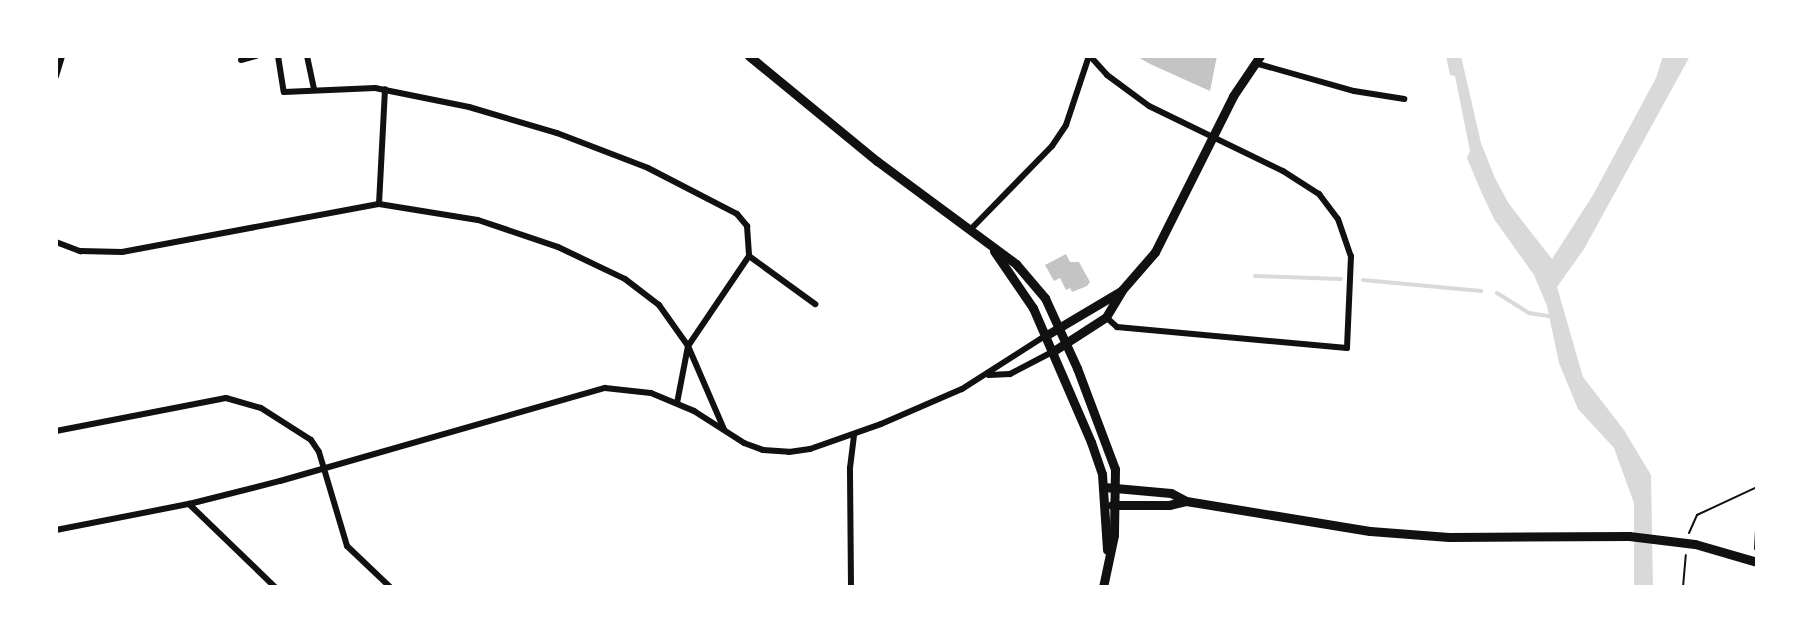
<!DOCTYPE html>
<html>
<head>
<meta charset="utf-8">
<style>
	body { margin:0 }
	#map { position:relative; width:1813px; height:643px; overflow:hidden; background:#fff; font-family:Jost,sans-serif }
	div>[style] { position:absolute }
	.water>* { inset:0; background:#d9d9d9 }
	.stream>* { height:4px; margin:-2px; padding:0 2px; transform-origin:2px; border-radius:2px; background:#d9d9d9 }
	.building>* { inset:0; background:#c4c4c4 }
	.path>* { height:2px; margin:-1px; padding:0 1px; transform-origin:1px; border-radius:1px; background:#111 }
	.minor>* { height:6px; margin:-3px; padding:0 3px; transform-origin:3px; border-radius:3px; background:#111 }
	.secondary>* { height:9px; margin:-4.5px; padding:0 4.5px; transform-origin:4.5px; border-radius:4.5px; background:#111 }
	span { translate:-50% -50%; white-space:nowrap; text-align:center; line-height:1.15; -webkit-text-stroke:7px #fff; paint-order:stroke }
	.frame { position:absolute; inset:0; border:58px solid #fff; pointer-events:none }
</style>
</head>
<body>
<div id="map">
	<div class="water">
		<div style="clip-path:polygon(1446px 56px,1461px 56px,1481px 143px,1495px 178px,1509px 204px,1552px 259px,1593px 195px,1656px 78px,1663px 56px,1690px 56px,1584px 249px,1557px 287px,1583px 377px,1624px 430px,1651px 475px,1653px 587px,1634px 587px,1634px 503px,1614px 448px,1578px 409px,1559px 363px,1547px 306px,1534px 275px,1494px 219px,1480px 189px,1467px 158px,1470px 151px,1455px 76px,1450px 75px)"></div>
	</div>
	<div class="stream">
		<div style="left:1255px;top:276px;width:86px;rotate:2deg"></div>
		<div style="left:1363px;top:280px;width:119px;rotate:5.3deg"></div>
		<div style="left:1497px;top:293px;width:38px;rotate:32deg"></div>
		<div style="left:1529px;top:313px;width:24px;rotate:9deg"></div>
	</div>
	<div class="building">
		<div style="clip-path:polygon(1136px 56px,1217px 56px,1210px 91px,1150px 64px)"></div>
		<div style="clip-path:polygon(1066px 254px,1070px 262px,1079px 262px,1090px 282px,1087px 286px,1072px 292px,1070px 288px,1066px 290px,1060px 278px,1054px 281px,1045px 265px)"></div>
	</div>
	<div class="path">
		<div style="left:1689px;top:533px;width:20px;rotate:-66deg"></div>
		<div style="left:1697px;top:515px;width:66px;rotate:-25deg"></div>
		<div style="left:1755px;top:549px;width:33px;rotate:-87deg"></div>
		<div style="left:1683px;top:587px;width:32px;rotate:-85deg"></div>
	</div>
	<div class="minor">
		<div style="left:278px;top:56px;width:36px;rotate:81deg"></div>
		<div style="left:284px;top:92px;width:91px;rotate:-2.5deg"></div>
		<div style="left:375px;top:88px;width:96px;rotate:11.4deg"></div>
		<div style="left:469px;top:107px;width:92px;rotate:16.5deg"></div>
		<div style="left:557px;top:133px;width:97px;rotate:21deg"></div>
		<div style="left:648px;top:168px;width:100px;rotate:27.3deg"></div>
		<div style="left:737px;top:214px;width:16px;rotate:50deg"></div>
		<div style="left:747px;top:226px;width:30px;rotate:86deg"></div>
		<div style="left:749px;top:256px;width:109px;rotate:124.1deg"></div>
		<div style="left:688px;top:346px;width:58px;rotate:100.9deg"></div>
		<div style="left:307px;top:56px;width:33px;rotate:78deg"></div>
		<div style="left:1090px;top:56px;width:25px;rotate:48deg"></div>
		<div style="left:1107px;top:75px;width:52px;rotate:36.4deg"></div>
		<div style="left:1149px;top:106px;width:149px;rotate:25.9deg"></div>
		<div style="left:1283px;top:171px;width:43px;rotate:32.6deg"></div>
		<div style="left:1319px;top:194px;width:31px;rotate:53deg"></div>
		<div style="left:1338px;top:219px;width:39px;rotate:71deg"></div>
		<div style="left:1351px;top:256px;width:92px;rotate:92.5deg"></div>
		<div style="left:1347px;top:348px;width:231px;rotate:-174.8deg"></div>
		<div style="left:1117px;top:327px;width:15px;rotate:-138deg"></div>
		<div style="left:241px;top:60px;width:16px;rotate:-15deg"></div>
		<div style="left:1255px;top:63px;width:103px;rotate:15.8deg"></div>
		<div style="left:1354px;top:91px;width:51px;rotate:9.1deg"></div>
		<div style="left:56px;top:76px;width:21px;rotate:-73deg"></div>
		<div style="left:379px;top:204px;width:115px;rotate:-87deg"></div>
		<div style="left:971px;top:229px;width:116px;rotate:-45.7deg"></div>
		<div style="left:1052px;top:146px;width:25px;rotate:-56deg"></div>
		<div style="left:1066px;top:125px;width:73px;rotate:-71.6deg"></div>
		<div style="left:56px;top:242px;width:26px;rotate:21deg"></div>
		<div style="left:80px;top:251px;width:42px;rotate:1.4deg"></div>
		<div style="left:122px;top:252px;width:261px;rotate:-10.6deg"></div>
		<div style="left:379px;top:204px;width:100px;rotate:9.2deg"></div>
		<div style="left:478px;top:220px;width:84px;rotate:18.6deg"></div>
		<div style="left:558px;top:247px;width:74px;rotate:25.5deg"></div>
		<div style="left:625px;top:279px;width:43px;rotate:37.4deg"></div>
		<div style="left:659px;top:305px;width:50px;rotate:54.7deg"></div>
		<div style="left:688px;top:346px;width:90px;rotate:66.6deg"></div>
		<div style="left:749px;top:256px;width:82px;rotate:36deg"></div>
		<div style="left:989px;top:375px;width:21px;rotate:-3deg"></div>
		<div style="left:1010px;top:374px;width:47px;rotate:-27.6deg"></div>
		<div style="left:56px;top:431px;width:173px;rotate:-11deg"></div>
		<div style="left:226px;top:398px;width:36px;rotate:16deg"></div>
		<div style="left:261px;top:408px;width:59px;rotate:32.6deg"></div>
		<div style="left:311px;top:440px;width:14px;rotate:56deg"></div>
		<div style="left:319px;top:452px;width:98px;rotate:73.4deg"></div>
		<div style="left:347px;top:546px;width:59px;rotate:43.6deg"></div>
		<div style="left:189px;top:504px;width:120px;rotate:44deg"></div>
		<div style="left:56px;top:530px;width:136px;rotate:-11.1deg"></div>
		<div style="left:189px;top:504px;width:94px;rotate:-14.2deg"></div>
		<div style="left:280px;top:481px;width:338px;rotate:-16deg"></div>
		<div style="left:605px;top:388px;width:46px;rotate:6.2deg"></div>
		<div style="left:651px;top:393px;width:47px;rotate:22.7deg"></div>
		<div style="left:694px;top:411px;width:59px;rotate:32.6deg"></div>
		<div style="left:744px;top:443px;width:20px;rotate:20deg"></div>
		<div style="left:763px;top:450px;width:26px;rotate:4deg"></div>
		<div style="left:789px;top:452px;width:21px;rotate:-8deg"></div>
		<div style="left:810px;top:449px;width:75px;rotate:-19.4deg"></div>
		<div style="left:881px;top:424px;width:88px;rotate:-23.4deg"></div>
		<div style="left:962px;top:389px;width:98px;rotate:-32.6deg"></div>
		<div style="left:851px;top:587px;width:119px;rotate:-90.5deg"></div>
		<div style="left:850px;top:468px;width:34px;rotate:-83deg"></div>
	</div>
	<div class="secondary">
		<div style="left:749px;top:56px;width:166px;rotate:39.4deg"></div>
		<div style="left:877px;top:161px;width:173px;rotate:36.5deg"></div>
		<div style="left:1016px;top:264px;width:45px;rotate:49.5deg"></div>
		<div style="left:1045px;top:298px;width:77px;rotate:65.4deg"></div>
		<div style="left:1077px;top:368px;width:108px;rotate:69.4deg"></div>
		<div style="left:1115px;top:469px;width:66px;rotate:90.9deg"></div>
		<div style="left:1114px;top:535px;width:53px;rotate:101.9deg"></div>
		<div style="left:994px;top:251px;width:69px;rotate:55.6deg"></div>
		<div style="left:1033px;top:308px;width:146px;rotate:66.6deg"></div>
		<div style="left:1091px;top:442px;width:34px;rotate:71deg"></div>
		<div style="left:1102px;top:474px;width:76px;rotate:86.2deg"></div>
		<div style="left:1045px;top:336px;width:88px;rotate:-30.6deg"></div>
		<div style="left:1052px;top:352px;width:64px;rotate:-32.9deg"></div>
		<div style="left:1106px;top:317px;width:31px;rotate:-59deg"></div>
		<div style="left:1122px;top:290px;width:50px;rotate:-49deg"></div>
		<div style="left:1155px;top:252px;width:174px;rotate:-63.4deg"></div>
		<div style="left:1233px;top:96px;width:48px;rotate:-56deg"></div>
		<div style="left:1104px;top:487px;width:67px;rotate:5.1deg"></div>
		<div style="left:1171px;top:493px;width:17px;rotate:28deg"></div>
		<div style="left:1186px;top:501px;width:186px;rotate:9.3deg"></div>
		<div style="left:1370px;top:531px;width:79px;rotate:4.3deg"></div>
		<div style="left:1449px;top:537px;width:180px;rotate:-0.3deg"></div>
		<div style="left:1629px;top:536px;width:66px;rotate:6.9deg"></div>
		<div style="left:1695px;top:544px;width:65px;rotate:16.2deg"></div>
		<div style="left:1112px;top:505px;width:57px"></div>
		<div style="left:1169px;top:505px;width:17px;rotate:-13deg"></div>
	</div>
	<div class="frame"></div>
</div>
</body>
</html>
